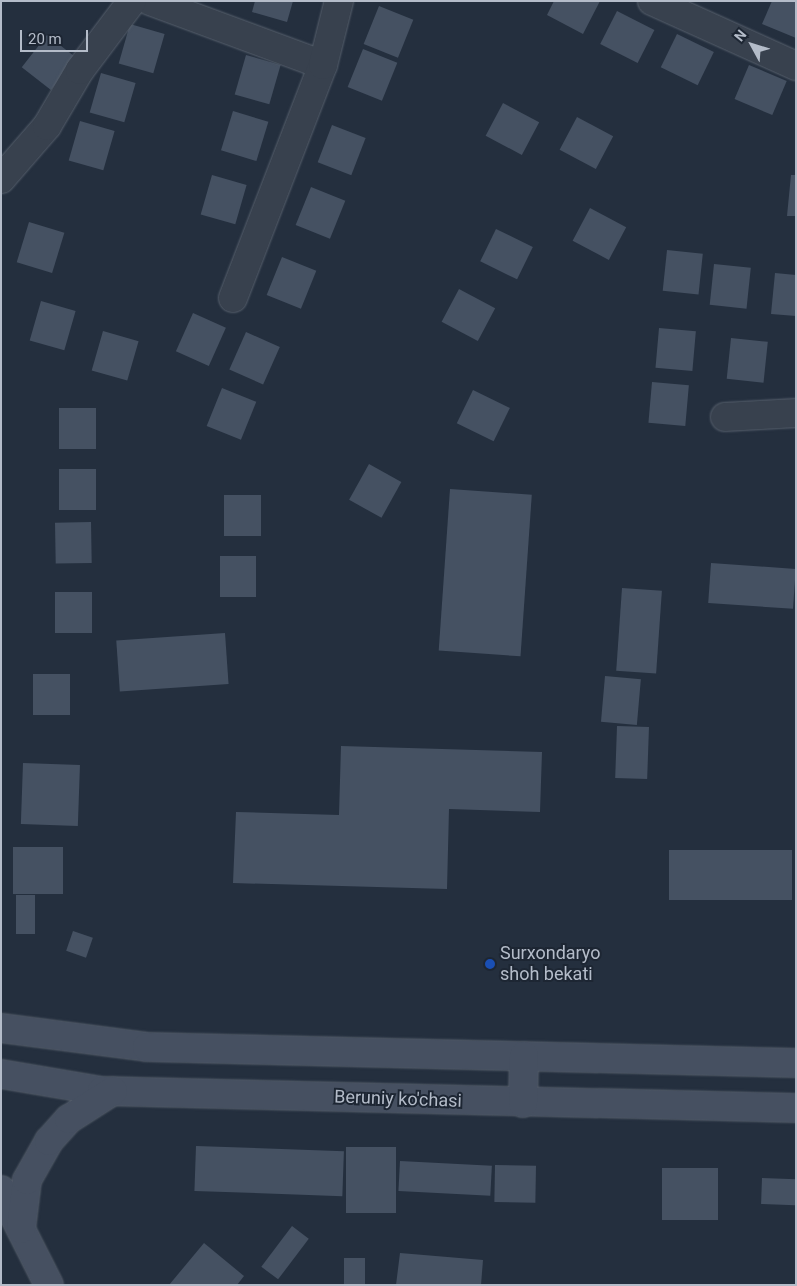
<!DOCTYPE html>
<html>
<head>
<meta charset="utf-8">
<style>
	body { margin:0 }
	#map { position:relative; width:797px; height:1286px; overflow:hidden; background:#242f3e; font-family:Roboto,sans-serif }
	div>[style] { position:absolute }
	.building>* { inset:0; background:#455162; transform-origin:0 0 }
	.roads { filter:drop-shadow(0 0 1px #565f6c) drop-shadow(0 0 1px #565f6c) }
	.street>* { height:28px; margin:-14px; padding:0 14px; transform-origin:14px; border-radius:14px; background:#38414e }
	.secondary>* { height:28px; margin:-14px; padding:0 14px; transform-origin:14px; border-radius:14px; background:#465061 }
	.dots>* { width:14px; height:14px; translate:-50% -50%; box-sizing:border-box; border:2px solid #1d2633; border-radius:50% }
	span { translate:-50% -50%; white-space:nowrap; text-align:center; line-height:1.15; -webkit-text-stroke:4px #1d2633; paint-order:stroke }
	.poi-label { font-size:18px; color:#b4bcc9 }
	.left { translate:0 -50%; text-align:left }
	.street-label { font-size:18px; color:#b4bcc9 }
	.frame { position:absolute; inset:0; border:2px solid #b4bcc9; pointer-events:none }
	.north { position:absolute; left:727px; top:20px; width:50px; height:50px; -webkit-text-stroke:4px #1d2633; paint-order:stroke; rotate:309deg; font-size:14px; font-weight:700; line-height:20px; text-align:center; color:#b4bcc9 }
	.north::after { content:''; display:block; margin:auto; width:18px; height:22px; background:#b4bcc9; clip-path:polygon(50% 0,100% 100%,50% 72%,0 100%) }
	.scale { position:absolute; left:20px; top:30px; width:68px; height:22px; box-sizing:border-box; border:2px solid #b4bcc9; border-top:0; padding-left:6px; font-size:15px; line-height:18px; white-space:nowrap; color:#b4bcc9; -webkit-text-stroke:4px #1d2633; paint-order:stroke }
</style>
</head>
<body>
<div id="map">
	<div class="building">
		<div style="clip-path:polygon(255px 1px,293px 1px,287px 22px,252px 12px)"></div>
		<div style="clip-path:polygon(554px 1px,600px 1px,583px 34px,547px 15px)"></div>
		<div style="clip-path:polygon(772px 1px,796px 1px,796px 38px,762px 24px)"></div>
		<div style="left:379px;top:6px;width:37px;height:41px;rotate:22deg"></div>
		<div style="left:617px;top:11px;width:42px;height:37px;rotate:27deg"></div>
		<div style="left:130px;top:24px;width:36px;height:41px;rotate:16deg"></div>
		<div style="left:677px;top:34px;width:41px;height:37px;rotate:26deg"></div>
		<div style="left:47px;top:35px;width:37px;height:41px;rotate:38deg"></div>
		<div style="left:363px;top:49px;width:37px;height:41px;rotate:22deg"></div>
		<div style="left:246px;top:55px;width:36px;height:41px;rotate:16deg"></div>
		<div style="left:749px;top:65px;width:41px;height:37px;rotate:23deg"></div>
		<div style="left:101px;top:73px;width:36px;height:41px;rotate:16deg"></div>
		<div style="left:503px;top:103px;width:41px;height:37px;rotate:28deg"></div>
		<div style="left:233px;top:111px;width:37px;height:41px;rotate:17deg"></div>
		<div style="left:577px;top:117px;width:41px;height:37px;rotate:28deg"></div>
		<div style="left:80px;top:121px;width:36px;height:41px;rotate:16deg"></div>
		<div style="left:332px;top:125px;width:36px;height:40px;rotate:21deg"></div>
		<div style="left:212px;top:175px;width:36px;height:41px;rotate:16deg"></div>
		<div style="clip-path:polygon(791px 175px,796px 175px,796px 216px,787px 216px)"></div>
		<div style="left:311px;top:187px;width:37px;height:41px;rotate:22deg"></div>
		<div style="left:590px;top:208px;width:41px;height:37px;rotate:28deg"></div>
		<div style="left:29px;top:222px;width:37px;height:42px;rotate:17deg"></div>
		<div style="left:496px;top:229px;width:41px;height:36px;rotate:26deg"></div>
		<div style="left:667px;top:250px;width:36px;height:41px;rotate:6deg"></div>
		<div style="left:282px;top:257px;width:37px;height:41px;rotate:22deg"></div>
		<div style="left:714px;top:264px;width:37px;height:41px;rotate:6deg"></div>
		<div style="clip-path:polygon(775px 273px,796px 275px,796px 316px,771px 314px)"></div>
		<div style="left:459px;top:289px;width:41px;height:37px;rotate:28deg"></div>
		<div style="left:41px;top:301px;width:36px;height:41px;rotate:16deg"></div>
		<div style="left:193px;top:313px;width:36px;height:42px;rotate:24deg"></div>
		<div style="left:659px;top:328px;width:37px;height:40px;rotate:5deg"></div>
		<div style="left:103px;top:331px;width:37px;height:41px;rotate:16deg"></div>
		<div style="left:246px;top:332px;width:37px;height:41px;rotate:24deg"></div>
		<div style="left:731px;top:338px;width:37px;height:41px;rotate:6deg"></div>
		<div style="left:652px;top:382px;width:37px;height:41px;rotate:5deg"></div>
		<div style="left:222px;top:388px;width:37px;height:41px;rotate:22deg"></div>
		<div style="left:473px;top:390px;width:41px;height:37px;rotate:26deg"></div>
		<div style="left:59px;top:408px;width:37px;height:41px"></div>
		<div style="left:369px;top:464px;width:37px;height:41px;rotate:29deg"></div>
		<div style="left:59px;top:469px;width:37px;height:41px"></div>
		<div style="left:450px;top:489px;width:82px;height:162px;rotate:4deg"></div>
		<div style="left:261px;top:495px;width:41px;height:37px;rotate:90deg"></div>
		<div style="left:91px;top:522px;width:41px;height:36px;rotate:89deg"></div>
		<div style="left:256px;top:556px;width:41px;height:36px;rotate:90deg"></div>
		<div style="left:711px;top:563px;width:85px;height:40px;rotate:4deg"></div>
		<div style="left:622px;top:588px;width:40px;height:83px;rotate:4deg"></div>
		<div style="left:55px;top:592px;width:37px;height:41px"></div>
		<div style="left:225px;top:633px;width:51px;height:109px;rotate:86deg"></div>
		<div style="left:33px;top:674px;width:37px;height:41px"></div>
		<div style="left:605px;top:676px;width:36px;height:46px;rotate:5deg"></div>
		<div style="left:617px;top:726px;width:32px;height:52px;rotate:2deg"></div>
		<div style="clip-path:polygon(341px 746px,542px 752px,540px 812px,449px 809px,447px 889px,233px 883px,236px 812px,339px 815px)"></div>
		<div style="left:23px;top:763px;width:57px;height:61px;rotate:2deg"></div>
		<div style="left:13px;top:847px;width:50px;height:47px"></div>
		<div style="left:669px;top:850px;width:123px;height:50px"></div>
		<div style="left:16px;top:895px;width:19px;height:39px"></div>
		<div style="left:73px;top:931px;width:21px;height:21px;rotate:19deg"></div>
		<div style="left:196px;top:1146px;width:148px;height:45px;rotate:2deg"></div>
		<div style="left:396px;top:1147px;width:66px;height:50px;rotate:90deg"></div>
		<div style="left:400px;top:1161px;width:92px;height:30px;rotate:3deg"></div>
		<div style="left:495px;top:1165px;width:41px;height:37px;rotate:1deg"></div>
		<div style="left:662px;top:1168px;width:56px;height:52px"></div>
		<div style="left:762px;top:1178px;width:34px;height:26px;rotate:2deg"></div>
		<div style="left:292px;top:1226px;width:21px;height:51px;rotate:37deg"></div>
		<div style="clip-path:polygon(204px 1243px,244px 1276px,237px 1285px,169px 1285px)"></div>
		<div style="clip-path:polygon(400px 1253px,483px 1260px,481px 1285px,396px 1285px)"></div>
		<div style="left:344px;top:1258px;width:21px;height:27px"></div>
	</div>
	<div class="roads">
		<div class="street">
			<div style="left:150px;top:1px;width:184px;rotate:20.3deg"></div>
			<div style="left:652px;top:1px;width:158px;rotate:24.3deg"></div>
			<div style="left:1px;top:179px;width:70px;rotate:-49deg"></div>
			<div style="left:47px;top:126px;width:65px;rotate:-59.5deg"></div>
			<div style="left:80px;top:70px;width:86px;rotate:-53deg"></div>
			<div style="left:233px;top:298px;width:250px;rotate:-68.9deg"></div>
			<div style="left:323px;top:65px;width:66px;rotate:-76deg"></div>
			<div style="left:725px;top:417px;width:71px;rotate:-3.2deg"></div>
		</div>
		<div class="secondary">
			<div style="left:1px;top:1028px;width:147px;rotate:7.4deg"></div>
			<div style="left:147px;top:1047px;width:649px;rotate:1.41deg"></div>
			<div style="left:1px;top:1074px;width:102px;rotate:9.6deg"></div>
			<div style="left:102px;top:1091px;width:694px;rotate:1.4deg"></div>
			<div style="left:523px;top:1103px;width:47px;rotate:-88.8deg"></div>
			<div style="left:1px;top:1190px;width:106px;rotate:63.2deg"></div>
			<div style="left:21px;top:1229px;width:49px;rotate:-83deg"></div>
			<div style="left:27px;top:1180px;width:45px;rotate:-60.6deg"></div>
			<div style="left:49px;top:1141px;width:30px;rotate:-48deg"></div>
			<div style="left:69px;top:1119px;width:52px;rotate:-32.5deg"></div>
		</div>
	</div>
	<div class="dots">
		<div style="left:490px;top:964px;background:#1a4fb4"></div>
	</div>
	<div class="poi-label">
		<span class="left" style="left:500px;top:964px">Surxondaryo<br>shoh bekati</span>
	</div>
	<div class="street-label">
		<span style="left:398px;top:1099px;rotate:2deg">Beruniy ko'chasi</span>
	</div>
	<div class="frame"></div>
	<div class="north">N</div>
	<div class="scale">20 m</div>
</div>
</body>
</html>
